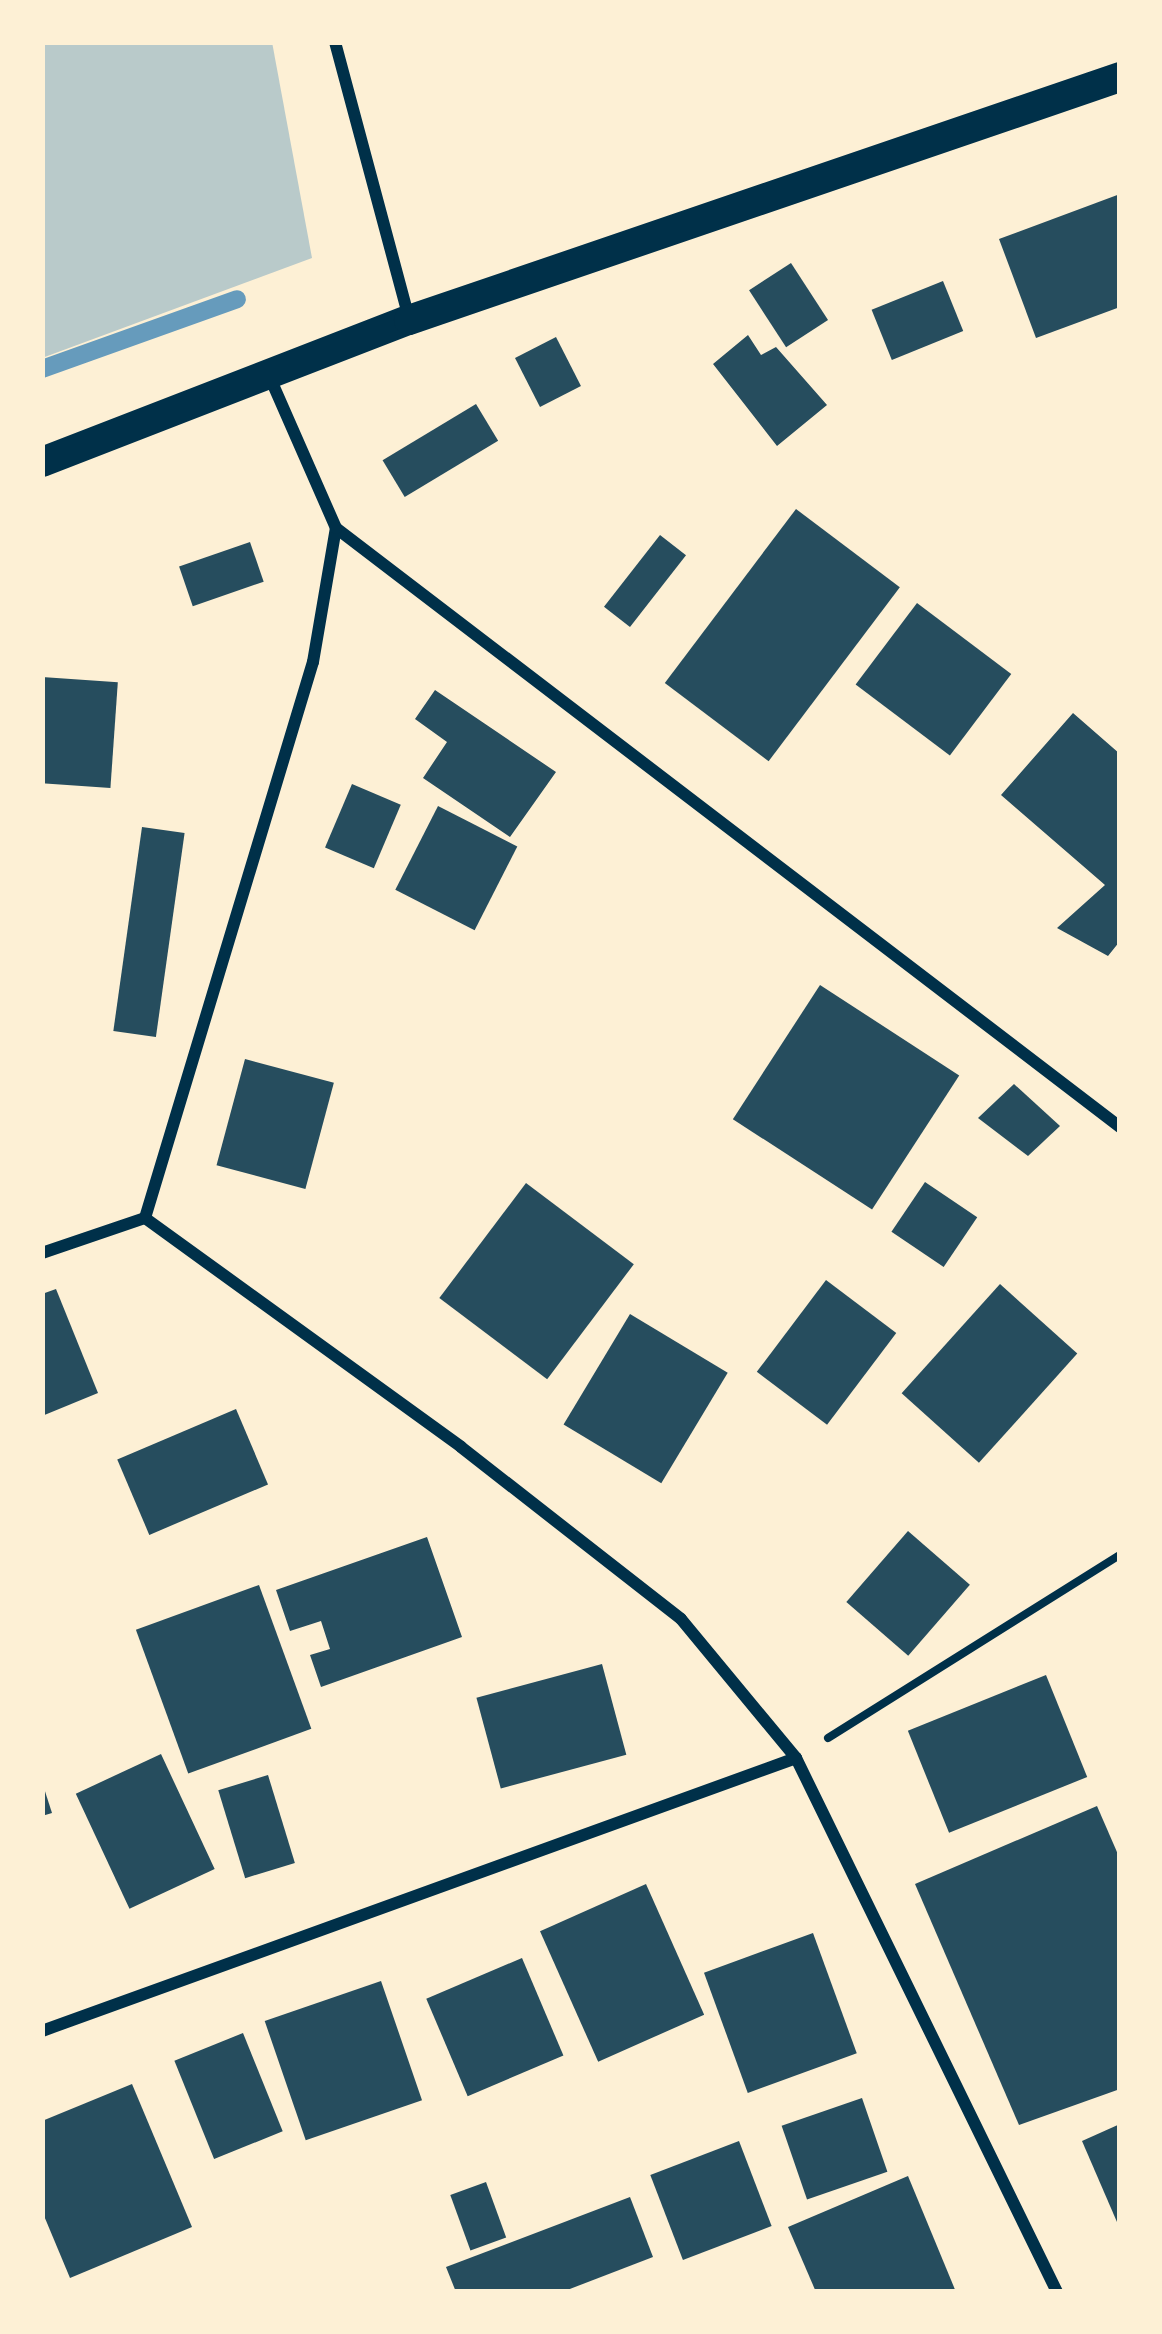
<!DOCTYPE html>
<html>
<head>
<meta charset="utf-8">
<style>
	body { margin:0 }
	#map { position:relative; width:1162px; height:2334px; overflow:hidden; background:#fdf0d5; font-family:"Public Sans",sans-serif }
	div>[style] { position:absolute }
	.green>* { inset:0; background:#b9caca }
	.stream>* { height:18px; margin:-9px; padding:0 9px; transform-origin:9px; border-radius:9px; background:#669bbc }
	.building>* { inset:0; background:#264d5e; transform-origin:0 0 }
	.path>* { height:8px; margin:-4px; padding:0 4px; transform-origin:4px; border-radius:4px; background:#003049 }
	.minor>* { height:12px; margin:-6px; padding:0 6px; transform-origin:6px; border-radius:6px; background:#003049 }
	.primary>* { height:30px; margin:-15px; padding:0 15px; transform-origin:15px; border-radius:15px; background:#003049 }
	span { translate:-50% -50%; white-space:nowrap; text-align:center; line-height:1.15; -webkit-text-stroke:9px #fdf0d5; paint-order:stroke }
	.frame { position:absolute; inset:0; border:45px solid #fdf0d5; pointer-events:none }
</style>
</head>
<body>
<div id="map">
	<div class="green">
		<div style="clip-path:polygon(42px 42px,272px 42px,312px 258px,42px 358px)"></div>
	</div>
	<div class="stream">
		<div style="left:42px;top:369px;width:207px;rotate:-19.7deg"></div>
	</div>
	<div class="building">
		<div style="clip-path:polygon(1120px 194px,1120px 307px,1036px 338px,999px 239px)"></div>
		<div style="left:791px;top:263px;width:68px;height:50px;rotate:57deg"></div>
		<div style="left:943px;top:281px;width:54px;height:77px;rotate:68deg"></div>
		<div style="clip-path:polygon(748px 335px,761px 355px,776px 347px,827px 405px,777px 446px,713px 364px)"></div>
		<div style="left:556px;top:337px;width:55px;height:46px;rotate:63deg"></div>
		<div style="left:476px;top:404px;width:43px;height:109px;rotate:59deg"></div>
		<div style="left:796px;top:509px;width:130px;height:218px;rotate:37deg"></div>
		<div style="left:660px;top:535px;width:33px;height:91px;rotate:38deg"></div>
		<div style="left:250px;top:542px;width:42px;height:75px;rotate:71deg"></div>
		<div style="left:917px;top:603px;width:118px;height:102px;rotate:37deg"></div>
		<div style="left:42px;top:677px;width:76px;height:106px;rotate:4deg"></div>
		<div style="clip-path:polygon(435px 690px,556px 772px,510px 837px,423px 778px,447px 742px,415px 719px)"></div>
		<div style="clip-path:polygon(1073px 713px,1120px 754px,1120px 941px,1108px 956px,1057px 928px,1105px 885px,1001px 795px)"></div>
		<div style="left:352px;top:784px;width:53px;height:69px;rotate:23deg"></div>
		<div style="left:438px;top:806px;width:89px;height:94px;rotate:27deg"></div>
		<div style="left:142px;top:827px;width:43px;height:206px;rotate:8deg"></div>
		<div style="left:820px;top:985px;width:166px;height:160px;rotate:33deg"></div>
		<div style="left:245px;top:1059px;width:92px;height:110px;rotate:15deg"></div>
		<div style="clip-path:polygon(1014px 1084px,1060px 1126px,1028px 1156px,978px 1118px)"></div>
		<div style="left:925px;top:1182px;width:63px;height:60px;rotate:34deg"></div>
		<div style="left:526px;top:1183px;width:135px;height:144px;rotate:37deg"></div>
		<div style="left:826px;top:1280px;width:88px;height:115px;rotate:37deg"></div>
		<div style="left:1000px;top:1284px;width:104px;height:147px;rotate:42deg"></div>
		<div style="clip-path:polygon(56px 1289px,98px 1393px,42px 1416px,42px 1294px)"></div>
		<div style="left:630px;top:1314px;width:114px;height:129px;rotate:31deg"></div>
		<div style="left:236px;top:1409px;width:82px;height:129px;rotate:67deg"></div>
		<div style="left:908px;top:1531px;width:82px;height:94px;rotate:41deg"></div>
		<div style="clip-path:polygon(427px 1537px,462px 1637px,321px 1687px,310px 1655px,330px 1649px,321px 1621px,290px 1631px,276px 1590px)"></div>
		<div style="left:259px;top:1585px;width:153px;height:131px;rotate:70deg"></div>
		<div style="left:602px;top:1664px;width:94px;height:130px;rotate:75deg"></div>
		<div style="left:1046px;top:1675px;width:110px;height:149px;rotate:68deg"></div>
		<div style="left:161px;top:1754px;width:127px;height:94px;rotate:65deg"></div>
		<div style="left:268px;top:1775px;width:92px;height:52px;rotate:73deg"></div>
		<div style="clip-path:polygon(42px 1782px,52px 1813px,42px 1816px)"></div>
		<div style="clip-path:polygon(1097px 1806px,1120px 1859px,1120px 2089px,1019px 2125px,915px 1884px)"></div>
		<div style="left:646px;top:1884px;width:143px;height:116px;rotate:66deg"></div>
		<div style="left:813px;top:1933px;width:128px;height:116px;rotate:70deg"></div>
		<div style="left:522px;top:1958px;width:106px;height:104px;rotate:67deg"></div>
		<div style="left:381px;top:1981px;width:126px;height:123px;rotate:71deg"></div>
		<div style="left:243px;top:2033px;width:106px;height:74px;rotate:68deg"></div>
		<div style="clip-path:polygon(132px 2084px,192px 2227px,70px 2278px,42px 2211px,42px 2121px)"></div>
		<div style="left:862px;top:2098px;width:78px;height:85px;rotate:71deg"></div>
		<div style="clip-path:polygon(1120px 2124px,1120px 2229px,1082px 2141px)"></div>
		<div style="left:739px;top:2141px;width:91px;height:95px;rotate:69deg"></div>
		<div style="clip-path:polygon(908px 2176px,956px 2292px,816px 2292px,788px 2227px)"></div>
		<div style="left:486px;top:2182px;width:59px;height:38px;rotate:70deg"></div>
		<div style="clip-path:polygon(630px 2197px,653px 2257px,562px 2292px,456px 2292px,446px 2267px)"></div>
	</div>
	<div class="path">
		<div style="left:828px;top:1738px;width:345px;rotate:-32.1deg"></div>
	</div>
	<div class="minor">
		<div style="left:335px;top:42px;width:287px;rotate:75deg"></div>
		<div style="left:336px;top:528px;width:987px;rotate:37.38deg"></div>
		<div style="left:145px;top:1218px;width:390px;rotate:35.9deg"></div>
		<div style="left:461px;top:1447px;width:279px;rotate:38deg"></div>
		<div style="left:681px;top:1619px;width:180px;rotate:50.4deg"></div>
		<div style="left:796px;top:1758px;width:594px;rotate:63.95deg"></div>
		<div style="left:42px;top:1253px;width:109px;rotate:-18.8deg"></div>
		<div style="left:145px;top:1218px;width:581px;rotate:-73.19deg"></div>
		<div style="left:313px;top:662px;width:136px;rotate:-80.3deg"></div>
		<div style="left:336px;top:528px;width:164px;rotate:-113.7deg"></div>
		<div style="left:42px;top:2031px;width:802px;rotate:-19.9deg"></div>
	</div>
	<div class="primary">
		<div style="left:42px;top:462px;width:394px;rotate:-21.2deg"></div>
		<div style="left:409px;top:320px;width:751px;rotate:-18.87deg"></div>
	</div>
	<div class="frame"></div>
</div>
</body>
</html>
